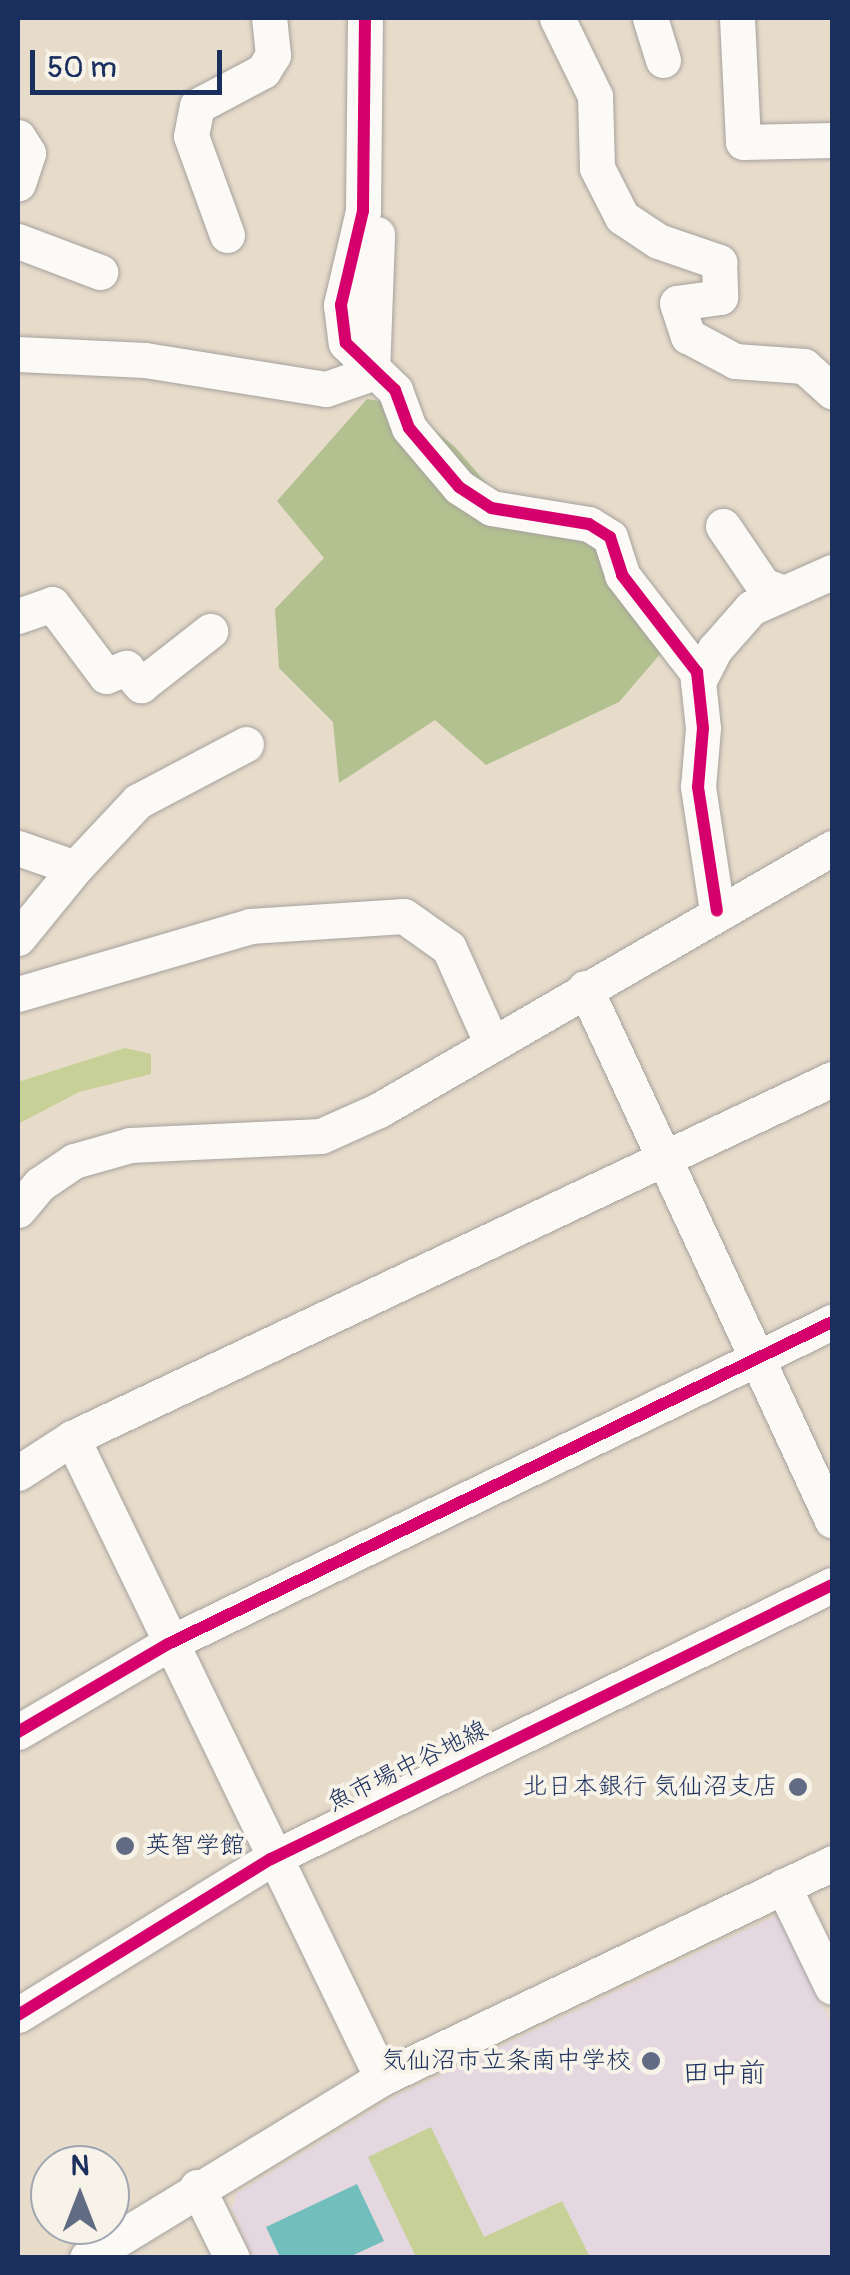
<!DOCTYPE html>
<html>
<head>
<meta charset="utf-8">
<style>
	body { margin:0 }
	#map { position:relative; width:850px; height:2275px; overflow:hidden; background:#e7dbca; font-family:Pangolin,"Klee One",sans-serif }
	div>[style] { position:absolute }
	.built>* { inset:0; background:#e5d7df }
	.green>* { inset:0; background:#c6d097 }
	.forest>* { inset:0; background:#b3c190 }
	.water>* { inset:0; background:#72bebd }
	.roads { filter:drop-shadow(0 0 2px #a5a19d) drop-shadow(0 0 2px #a5a19d) }
	.minor>* { height:35px; margin:-17.5px; padding:0 17.5px; transform-origin:17.5px; border-radius:17.5px; background:#fbfaf7 }
	.cycleway>* { height:12px; margin:-6px; padding:0 6px; transform-origin:6px; border-radius:6px; background:#d6006c }
	.dots>* { width:28px; height:28px; translate:-50% -50%; box-sizing:border-box; border:5px solid #f7f3e8; border-radius:50% }
	span { translate:-50% -50%; white-space:nowrap; text-align:center; line-height:1.15; -webkit-text-stroke:8px #f7f3e8; paint-order:stroke }
	.street-label { font-size:25px; color:#1b2f5e }
	.poi-label { font-size:25px; color:#1b2f5e }
	.right { translate:-100% -50%; text-align:right }
	.left { translate:0 -50%; text-align:left }
	.neighbourhood-label { font-size:28px; color:#1b2f5e }
	.frame { position:absolute; inset:0; border:20px solid #1b2f5e; pointer-events:none }
	.north { position:absolute; left:30px; top:2145px; width:100px; height:100px; box-sizing:border-box; background:#f7f3e8; border:2px solid #9fa5b1; border-radius:50%; rotate:0deg; font-size:28px; font-weight:700; line-height:40px; text-align:center; color:#1b2f5e }
	.north::after { content:''; display:block; margin:auto; width:35px; height:45px; background:#626b84; clip-path:polygon(50% 0,100% 100%,50% 72%,0 100%) }
	.scale { position:absolute; left:30px; top:50px; width:192px; height:45px; box-sizing:border-box; border:5px solid #1b2f5e; border-top:0; padding-left:12px; font-size:30px; line-height:35px; white-space:nowrap; color:#1b2f5e; -webkit-text-stroke:8px #f7f3e8; paint-order:stroke }
</style>
</head>
<body>
<div id="map">
	<div class="built">
		<div style="clip-path:polygon(780px 1914px,832px 2026px,832px 2257px,253px 2257px,232px 2209px,237px 2193px,396px 2096px)"></div>
	</div>
	<div class="green">
		<div style="clip-path:polygon(125px 1048px,151px 1054px,151px 1074px,79px 1092px,18px 1124px,18px 1082px)"></div>
		<div style="clip-path:polygon(431px 2127px,484px 2237px,562px 2201px,590px 2257px,416px 2257px,368px 2157px)"></div>
	</div>
	<div class="forest">
		<div style="clip-path:polygon(367px 399px,404px 405px,456px 448px,498px 497px,598px 542px,667px 646px,619px 702px,486px 765px,435px 720px,339px 783px,333px 722px,279px 668px,275px 609px,324px 558px,277px 501px)"></div>
	</div>
	<div class="water">
		<div style="clip-path:polygon(357px 2184px,384px 2241px,349px 2257px,280px 2257px,266px 2227px)"></div>
	</div>
	<div class="roads">
		<div class="minor">
			<div style="left:365px;top:18px;width:193px;rotate:90.6deg"></div>
			<div style="left:363px;top:211px;width:97px;rotate:103.2deg"></div>
			<div style="left:341px;top:305px;width:38px;rotate:83deg"></div>
			<div style="left:346px;top:343px;width:68px;rotate:43.8deg"></div>
			<div style="left:395px;top:390px;width:40px;rotate:69.8deg"></div>
			<div style="left:409px;top:428px;width:77px;rotate:49.7deg"></div>
			<div style="left:459px;top:487px;width:38px;rotate:33deg"></div>
			<div style="left:491px;top:508px;width:99px;rotate:9.3deg"></div>
			<div style="left:589px;top:524px;width:25px;rotate:32deg"></div>
			<div style="left:610px;top:537px;width:40px;rotate:72deg"></div>
			<div style="left:622px;top:575px;width:123px;rotate:52.3deg"></div>
			<div style="left:697px;top:672px;width:56px;rotate:83.9deg"></div>
			<div style="left:703px;top:728px;width:59px;rotate:94.8deg"></div>
			<div style="left:698px;top:787px;width:125px;rotate:81.3deg"></div>
			<div style="left:557px;top:18px;width:87px;rotate:64deg"></div>
			<div style="left:595px;top:96px;width:72px;rotate:88.4deg"></div>
			<div style="left:597px;top:168px;width:55px;rotate:63deg"></div>
			<div style="left:622px;top:217px;width:43px;rotate:33.7deg"></div>
			<div style="left:658px;top:241px;width:65px;rotate:19deg"></div>
			<div style="left:719px;top:262px;width:35px;rotate:88deg"></div>
			<div style="left:720px;top:297px;width:43px;rotate:172.1deg"></div>
			<div style="left:677px;top:303px;width:35px;rotate:72deg"></div>
			<div style="left:688px;top:336px;width:53px;rotate:28deg"></div>
			<div style="left:735px;top:361px;width:69px;rotate:4.1deg"></div>
			<div style="left:804px;top:366px;width:38px;rotate:42deg"></div>
			<div style="left:650px;top:18px;width:44px;rotate:72.8deg"></div>
			<div style="left:737px;top:18px;width:124px;rotate:87.2deg"></div>
			<div style="left:743px;top:142px;width:89px;rotate:-1.3deg"></div>
			<div style="left:18px;top:137px;width:19px;rotate:58deg"></div>
			<div style="left:28px;top:153px;width:32px;rotate:108deg"></div>
			<div style="left:227px;top:235px;width:105px;rotate:-110deg"></div>
			<div style="left:191px;top:136px;width:31px;rotate:-79deg"></div>
			<div style="left:197px;top:106px;width:75px;rotate:-27.9deg"></div>
			<div style="left:263px;top:71px;width:19px;rotate:-58deg"></div>
			<div style="left:273px;top:55px;width:37px;rotate:-96deg"></div>
			<div style="left:18px;top:241px;width:88px;rotate:20.7deg"></div>
			<div style="left:18px;top:354px;width:127px;rotate:2.7deg"></div>
			<div style="left:145px;top:360px;width:183px;rotate:9.1deg"></div>
			<div style="left:326px;top:389px;width:49px;rotate:-19.2deg"></div>
			<div style="left:372px;top:373px;width:139px;rotate:-87.9deg"></div>
			<div style="left:723px;top:526px;width:71px;rotate:55.9deg"></div>
			<div style="left:763px;top:585px;width:19px;rotate:21deg"></div>
			<div style="left:18px;top:616px;width:36px;rotate:-19deg"></div>
			<div style="left:52px;top:604px;width:90px;rotate:53.1deg"></div>
			<div style="left:106px;top:676px;width:22px;rotate:-22deg"></div>
			<div style="left:126px;top:668px;width:23px;rotate:49deg"></div>
			<div style="left:141px;top:685px;width:88px;rotate:-38deg"></div>
			<div style="left:698px;top:682px;width:37px;rotate:-63deg"></div>
			<div style="left:715px;top:649px;width:55px;rotate:-48.7deg"></div>
			<div style="left:751px;top:608px;width:89px;rotate:-24deg"></div>
			<div style="left:18px;top:848px;width:60px;rotate:19.3deg"></div>
			<div style="left:75px;top:868px;width:92px;rotate:-46.8deg"></div>
			<div style="left:138px;top:801px;width:122px;rotate:-27.8deg"></div>
			<div style="left:18px;top:938px;width:90px;rotate:-50.8deg"></div>
			<div style="left:585px;top:988px;width:587px;rotate:65.1deg"></div>
			<div style="left:18px;top:994px;width:242px;rotate:-16.3deg"></div>
			<div style="left:250px;top:926px;width:154px;rotate:-3.7deg"></div>
			<div style="left:404px;top:916px;width:55px;rotate:35.4deg"></div>
			<div style="left:449px;top:948px;width:103px;rotate:65.9deg"></div>
			<div style="left:18px;top:1210px;width:34px;rotate:-50deg"></div>
			<div style="left:40px;top:1184px;width:41px;rotate:-34.1deg"></div>
			<div style="left:74px;top:1161px;width:58px;rotate:-15.9deg"></div>
			<div style="left:130px;top:1145px;width:191px;rotate:-2.7deg"></div>
			<div style="left:321px;top:1136px;width:64px;rotate:-24.1deg"></div>
			<div style="left:379px;top:1110px;width:523px;rotate:-30.04deg"></div>
			<div style="left:72px;top:1438px;width:711px;rotate:64.16deg"></div>
			<div style="left:18px;top:1473px;width:64px;rotate:-32.9deg"></div>
			<div style="left:72px;top:1438px;width:841px;rotate:-25.28deg"></div>
			<div style="left:18px;top:1732px;width:174px;rotate:-30.4deg"></div>
			<div style="left:168px;top:1644px;width:738px;rotate:-25.87deg"></div>
			<div style="left:783px;top:1886px;width:112px;rotate:64.1deg"></div>
			<div style="left:18px;top:2015px;width:297px;rotate:-31.7deg"></div>
			<div style="left:271px;top:1859px;width:624px;rotate:-26.03deg"></div>
			<div style="left:197px;top:2187px;width:79px;rotate:63.8deg"></div>
			<div style="left:87px;top:2258px;width:346px;rotate:-31.4deg"></div>
			<div style="left:382px;top:2078px;width:499px;rotate:-25.5deg"></div>
		</div>
	</div>
	<div class="cycleway">
		<div style="left:365px;top:18px;width:193px;rotate:90.6deg"></div>
		<div style="left:363px;top:211px;width:97px;rotate:103.2deg"></div>
		<div style="left:341px;top:305px;width:38px;rotate:83deg"></div>
		<div style="left:346px;top:343px;width:68px;rotate:43.8deg"></div>
		<div style="left:395px;top:390px;width:40px;rotate:69.8deg"></div>
		<div style="left:409px;top:428px;width:77px;rotate:49.7deg"></div>
		<div style="left:459px;top:487px;width:38px;rotate:33deg"></div>
		<div style="left:491px;top:508px;width:99px;rotate:9.3deg"></div>
		<div style="left:589px;top:524px;width:25px;rotate:32deg"></div>
		<div style="left:610px;top:537px;width:40px;rotate:72deg"></div>
		<div style="left:622px;top:575px;width:123px;rotate:52.3deg"></div>
		<div style="left:697px;top:672px;width:56px;rotate:83.9deg"></div>
		<div style="left:703px;top:728px;width:59px;rotate:94.8deg"></div>
		<div style="left:698px;top:787px;width:125px;rotate:81.3deg"></div>
		<div style="left:18px;top:1732px;width:174px;rotate:-30.4deg"></div>
		<div style="left:168px;top:1644px;width:738px;rotate:-25.87deg"></div>
		<div style="left:18px;top:2015px;width:297px;rotate:-31.7deg"></div>
		<div style="left:271px;top:1859px;width:624px;rotate:-26.03deg"></div>
	</div>
	<div class="dots">
		<div style="left:798px;top:1787px;background:#626b84"></div>
		<div style="left:125px;top:1846px;background:#626b84"></div>
		<div style="left:651px;top:2061px;background:#626b84"></div>
	</div>
	<div class="street-label">
		<span style="left:408px;top:1767px;rotate:-26deg">魚市場中谷地線</span>
	</div>
	<div class="poi-label">
		<span class="right" style="left:778px;top:1787px">北日本銀行 気仙沼支店</span>
		<span class="left" style="left:145px;top:1846px">英智学館</span>
		<span class="right" style="left:631px;top:2061px">気仙沼市立条南中学校</span>
	</div>
	<div class="neighbourhood-label">
		<span style="left:724px;top:2074px">田中前</span>
	</div>
	<div class="frame"></div>
	<div class="north">N</div>
	<div class="scale">50 m</div>
</div>
</body>
</html>
